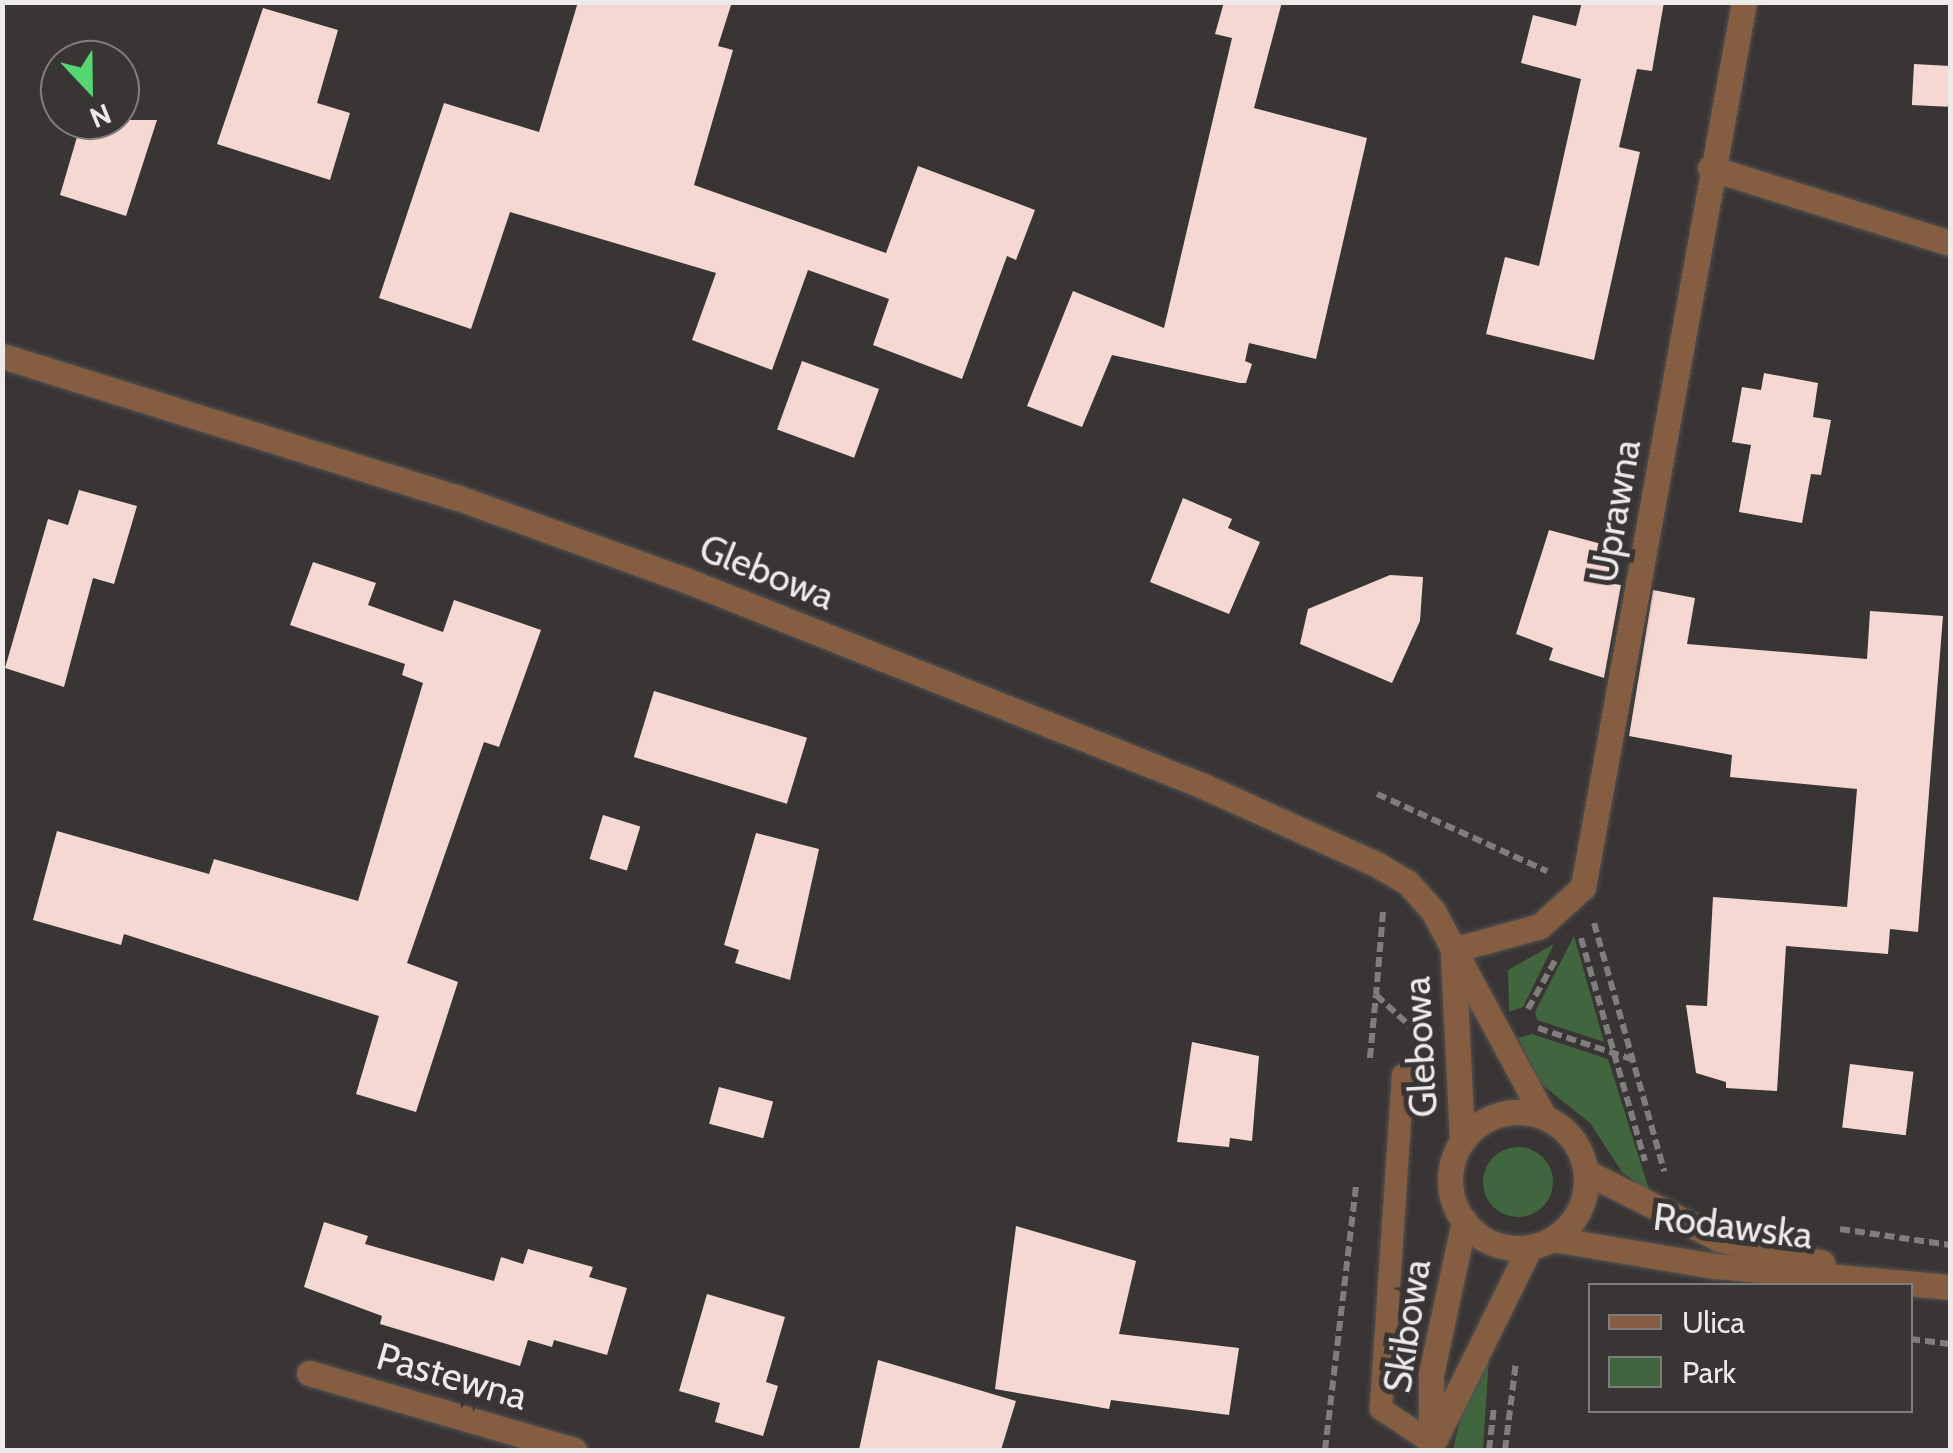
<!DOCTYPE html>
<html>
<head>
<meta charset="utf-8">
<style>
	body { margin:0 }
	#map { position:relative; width:1953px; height:1453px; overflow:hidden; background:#383534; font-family:Cabin,sans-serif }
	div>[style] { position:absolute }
	.green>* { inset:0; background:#41663f }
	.round { border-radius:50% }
	.building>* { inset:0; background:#f6d8d2; transform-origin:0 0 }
	.path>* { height:6px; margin-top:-3px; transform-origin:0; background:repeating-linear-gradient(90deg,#807e7d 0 10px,transparent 0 15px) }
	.roads { filter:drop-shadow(0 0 2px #555251) drop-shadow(0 0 2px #555251) }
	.service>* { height:22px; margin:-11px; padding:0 11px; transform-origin:11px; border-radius:11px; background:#855e42 }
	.minor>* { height:25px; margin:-12.5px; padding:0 12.5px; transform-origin:12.5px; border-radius:12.5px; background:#855e42 }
	.minor>.ring { margin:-12.5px; padding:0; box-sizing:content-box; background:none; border:25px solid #855e42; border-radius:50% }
	span { translate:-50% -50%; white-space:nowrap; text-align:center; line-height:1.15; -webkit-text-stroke:10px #383534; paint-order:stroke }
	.street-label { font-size:38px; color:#ecebea }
	.frame { position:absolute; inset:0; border:5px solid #ecebea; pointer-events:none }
	.legend { position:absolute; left:1588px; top:1283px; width:325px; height:130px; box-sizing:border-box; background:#383534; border:2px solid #807e7d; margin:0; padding:12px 18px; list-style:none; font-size:30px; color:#ecebea }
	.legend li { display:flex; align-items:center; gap:20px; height:50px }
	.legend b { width:50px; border:2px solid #807e7d }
	.north { position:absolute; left:40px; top:40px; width:100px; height:100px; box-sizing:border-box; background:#383534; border:2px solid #807e7d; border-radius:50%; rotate:158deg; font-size:28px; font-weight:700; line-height:40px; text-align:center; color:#ecebea }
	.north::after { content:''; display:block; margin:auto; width:35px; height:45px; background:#56d671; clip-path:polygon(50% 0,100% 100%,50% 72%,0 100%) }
</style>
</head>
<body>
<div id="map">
	<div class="green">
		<div style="clip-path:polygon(1574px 936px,1604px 1042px,1537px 1020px,1535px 1012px)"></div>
		<div style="clip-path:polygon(1554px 944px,1523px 1007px,1509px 1012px,1508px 970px)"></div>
		<div style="clip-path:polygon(1532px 1034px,1608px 1059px,1650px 1193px,1622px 1172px,1590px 1123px,1541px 1084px,1518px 1038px)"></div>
		<div class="round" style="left:1483px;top:1147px;width:70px;height:70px"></div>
		<div style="clip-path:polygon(1490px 1341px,1483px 1450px,1453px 1450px,1463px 1405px)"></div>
	</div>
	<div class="building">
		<div style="clip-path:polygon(578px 2px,732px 2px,718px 46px,733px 50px,694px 185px,886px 253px,918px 166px,1035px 210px,1016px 260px,1007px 256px,962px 379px,873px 345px,889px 299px,808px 270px,772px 370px,692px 340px,716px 273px,510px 212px,471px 329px,379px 298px,444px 103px,539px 132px)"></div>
		<div style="clip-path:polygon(1224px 2px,1282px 2px,1254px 108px,1367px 138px,1316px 359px,1249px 343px,1245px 361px,1252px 364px,1246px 383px,1240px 383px,1112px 355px,1082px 427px,1027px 406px,1073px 291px,1164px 328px,1232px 38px,1215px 34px)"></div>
		<div style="clip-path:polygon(1582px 2px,1664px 2px,1652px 71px,1637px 69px,1619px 147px,1640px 152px,1594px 360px,1486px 334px,1505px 257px,1539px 266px,1581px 79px,1521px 63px,1533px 15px,1576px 26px)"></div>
		<div style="clip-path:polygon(263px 8px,338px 30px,317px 103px,350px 113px,330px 180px,217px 144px)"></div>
		<div style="left:1914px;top:64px;width:36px;height:41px;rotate:3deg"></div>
		<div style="clip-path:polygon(82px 120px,157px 120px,126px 216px,60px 195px)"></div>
		<div style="left:802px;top:361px;width:82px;height:73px;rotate:20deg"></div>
		<div style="clip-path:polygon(1764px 373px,1818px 383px,1813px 417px,1831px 420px,1821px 475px,1811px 474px,1802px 523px,1739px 512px,1751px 445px,1732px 442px,1742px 387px,1761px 390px)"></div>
		<div style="clip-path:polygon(79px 490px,137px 506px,114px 584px,93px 578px,64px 687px,5px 668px,48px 519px,68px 525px)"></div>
		<div style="clip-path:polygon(1183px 498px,1232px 519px,1228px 528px,1260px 542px,1229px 614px,1150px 582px)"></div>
		<div style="clip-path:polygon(1549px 530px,1613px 547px,1607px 583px,1621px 585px,1604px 678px,1549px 660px,1553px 648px,1516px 634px)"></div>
		<div style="clip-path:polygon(313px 562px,376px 583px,368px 605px,443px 632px,454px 600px,541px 630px,499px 747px,484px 742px,407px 963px,458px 982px,416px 1112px,356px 1094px,379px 1016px,124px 934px,121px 945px,33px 920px,57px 831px,209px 874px,214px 859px,358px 901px,423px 683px,402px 675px,405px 664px,290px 625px)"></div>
		<div style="clip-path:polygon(1390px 575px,1423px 577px,1420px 621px,1392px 683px,1300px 644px,1308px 609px)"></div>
		<div style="clip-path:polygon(1653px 590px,1695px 598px,1687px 644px,1867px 659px,1870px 611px,1943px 616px,1918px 932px,1890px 929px,1888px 954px,1786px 946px,1777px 1091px,1726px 1088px,1726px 1082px,1696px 1073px,1686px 1005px,1707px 1006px,1713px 897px,1847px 907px,1857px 789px,1730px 777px,1732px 755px,1629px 736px)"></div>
		<div style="left:654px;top:691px;width:160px;height:69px;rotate:17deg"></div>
		<div style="left:603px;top:815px;width:39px;height:46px;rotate:17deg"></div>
		<div style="clip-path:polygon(756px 833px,819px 849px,790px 980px,735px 963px,739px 950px,724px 945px)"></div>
		<div style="clip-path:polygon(1192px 1042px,1259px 1056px,1252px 1141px,1230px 1138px,1229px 1147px,1177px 1142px)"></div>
		<div style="left:1850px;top:1064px;width:64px;height:64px;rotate:7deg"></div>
		<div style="left:719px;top:1087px;width:56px;height:38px;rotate:15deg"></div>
		<div style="clip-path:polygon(324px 1222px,368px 1236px,365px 1244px,494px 1281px,501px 1257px,523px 1264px,528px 1249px,593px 1267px,589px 1277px,627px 1288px,607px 1355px,554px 1340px,552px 1347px,528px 1340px,520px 1366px,380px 1324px,382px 1316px,304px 1287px)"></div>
		<div style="clip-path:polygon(1016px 1226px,1136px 1261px,1119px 1334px,1239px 1348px,1229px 1415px,1111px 1400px,1109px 1409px,995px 1389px)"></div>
		<div style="clip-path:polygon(707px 1294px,785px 1317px,766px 1382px,778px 1386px,763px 1436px,715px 1422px,720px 1403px,679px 1391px)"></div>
		<div style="clip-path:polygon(878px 1360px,1016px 1401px,1001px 1450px,859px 1450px)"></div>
	</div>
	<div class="path">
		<div style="left:1377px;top:794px;width:187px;rotate:24.4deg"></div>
		<div style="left:1383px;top:912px;width:83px;rotate:94.8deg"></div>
		<div style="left:1376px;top:995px;width:59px;rotate:42.3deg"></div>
		<div style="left:1594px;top:923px;width:258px;rotate:74.2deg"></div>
		<div style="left:1581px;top:938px;width:232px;rotate:74deg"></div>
		<div style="left:1528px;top:1009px;width:57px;rotate:-60.8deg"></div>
		<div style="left:1538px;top:1028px;width:98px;rotate:18.4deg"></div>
		<div style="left:1370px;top:1058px;width:63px;rotate:-84.6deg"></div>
		<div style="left:1840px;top:1229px;width:111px;rotate:8.3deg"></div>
		<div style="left:1910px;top:1339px;width:40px;rotate:7.1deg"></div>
		<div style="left:1325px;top:1450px;width:267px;rotate:-83.3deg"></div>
		<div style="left:1489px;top:1450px;width:43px;rotate:-83.4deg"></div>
		<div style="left:1505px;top:1450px;width:89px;rotate:-82.9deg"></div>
	</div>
	<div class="roads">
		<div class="service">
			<div style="left:1403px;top:1075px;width:335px;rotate:93.8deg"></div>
			<div style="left:1381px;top:1409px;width:61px;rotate:33.7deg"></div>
		</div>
		<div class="minor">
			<div style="left:1710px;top:168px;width:251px;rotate:17.4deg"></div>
			<div style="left:2px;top:356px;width:475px;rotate:17.3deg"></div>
			<div style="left:456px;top:497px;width:241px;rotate:19.9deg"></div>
			<div style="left:683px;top:579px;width:557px;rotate:21.69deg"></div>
			<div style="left:1201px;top:785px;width:194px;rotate:24.3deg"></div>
			<div style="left:1378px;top:865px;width:35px;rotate:31deg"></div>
			<div style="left:1408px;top:883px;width:38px;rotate:48deg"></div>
			<div style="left:1433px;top:911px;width:234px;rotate:61.7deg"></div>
			<div style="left:1453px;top:950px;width:90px;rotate:-15.4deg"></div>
			<div style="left:1540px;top:926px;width:58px;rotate:-42.2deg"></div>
			<div style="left:1583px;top:887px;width:900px;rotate:-79.69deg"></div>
			<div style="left:1453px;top:955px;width:186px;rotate:87.2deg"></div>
			<div class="ring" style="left:1450px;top:1112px;width:111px;height:111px"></div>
			<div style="left:1586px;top:1172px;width:149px;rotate:26.7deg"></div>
			<div style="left:1719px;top:1239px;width:106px;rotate:13.1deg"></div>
			<div style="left:1553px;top:1239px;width:164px;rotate:9.5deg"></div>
			<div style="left:1715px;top:1266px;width:236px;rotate:5.1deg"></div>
			<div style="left:309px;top:1373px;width:276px;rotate:16.2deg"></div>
			<div style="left:1435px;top:1439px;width:214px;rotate:-63.7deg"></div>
			<div style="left:1431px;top:1450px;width:76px;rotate:-90deg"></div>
			<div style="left:1431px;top:1374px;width:157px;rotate:-77.8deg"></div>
		</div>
	</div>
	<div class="street-label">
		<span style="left:1615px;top:511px;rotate:-80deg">Uprawna</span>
		<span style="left:767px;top:572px;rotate:22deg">Glebowa</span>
		<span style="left:1420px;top:1047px;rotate:-93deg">Glebowa</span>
		<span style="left:1733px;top:1226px;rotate:7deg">Rodawska</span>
		<span style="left:1407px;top:1326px;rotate:-81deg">Skibowa</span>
		<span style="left:452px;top:1376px;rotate:16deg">Pastewna</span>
	</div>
	<div class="frame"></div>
	<ul class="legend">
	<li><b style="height:12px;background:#855e42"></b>Ulica</li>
	<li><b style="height:28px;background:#41663f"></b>Park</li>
	</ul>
	<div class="north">N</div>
</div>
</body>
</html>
